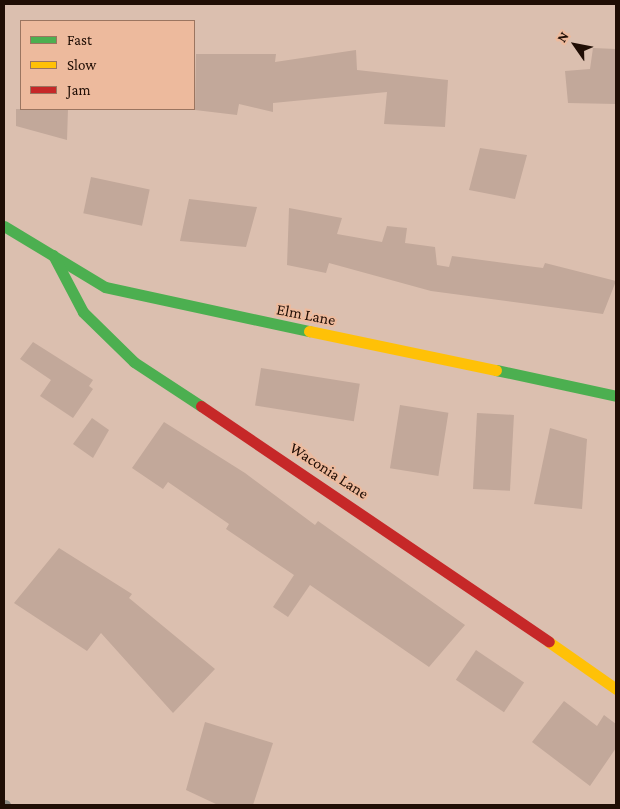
<!DOCTYPE html>
<html>
<head>
<meta charset="utf-8">
<style>
	body { margin:0 }
	#map { position:relative; width:620px; height:809px; overflow:hidden; background:#dbbfaf; font-family:"Crimson Pro",serif }
	div>[style] { position:absolute }
	.building>* { inset:0; background:#c2a89a; transform-origin:0 0 }
	.lane>* { height:11px; margin:-5.5px; padding:0 5.5px; transform-origin:5.5px; border-radius:5.5px; background:#8d8c85 }
	.fast>* { height:11px; margin:-5.5px; padding:0 5.5px; transform-origin:5.5px; border-radius:5.5px; background:#4caf50 }
	.slow>* { height:11px; margin:-5.5px; padding:0 5.5px; transform-origin:5.5px; border-radius:5.5px; background:#ffc107 }
	.jam>* { height:11px; margin:-5.5px; padding:0 5.5px; transform-origin:5.5px; border-radius:5.5px; background:#c62828 }
	span { translate:-50% -50%; white-space:nowrap; text-align:center; line-height:1.15; -webkit-text-stroke:4px #edba9d; paint-order:stroke }
	.street-label { font-size:16px; color:#200e05 }
	.frame { position:absolute; inset:0; border:5px solid #200e05; pointer-events:none }
	.legend { position:absolute; left:20px; top:20px; width:175px; height:90px; box-sizing:border-box; background:#edba9d; border:1px solid #9b7560; margin:0; padding:6px 9px; list-style:none; font-size:15px; color:#200e05 }
	.legend li { display:flex; align-items:center; gap:10px; height:25px }
	.legend b { width:25px; border:1px solid #9b7560 }
	.north { position:absolute; left:550px; top:20px; width:50px; height:50px; -webkit-text-stroke:4px #edba9d; paint-order:stroke; rotate:303deg; font-size:14px; font-weight:700; line-height:20px; text-align:center; color:#200e05 }
	.north::after { content:''; display:block; margin:auto; width:18px; height:22px; background:#200e05; clip-path:polygon(50% 0,100% 100%,50% 72%,0 100%) }
</style>
</head>
<body>
<div id="map">
	<div class="building">
		<div style="clip-path:polygon(593px 48px,616px 49px,616px 104px,568px 103px,565px 71px,590px 69px)"></div>
		<div style="clip-path:polygon(356px 50px,357px 70px,448px 80px,445px 127px,384px 124px,387px 92px,273px 103px,273px 112px,239px 104px,237px 115px,195px 110px,196px 54px,276px 54px,275px 62px)"></div>
		<div style="clip-path:polygon(16px 109px,68px 109px,67px 140px,16px 126px)"></div>
		<div style="clip-path:polygon(480px 148px,527px 155px,515px 199px,469px 190px)"></div>
		<div style="left:91px;top:177px;width:60px;height:37px;rotate:12deg"></div>
		<div style="clip-path:polygon(189px 199px,257px 207px,246px 247px,180px 241px)"></div>
		<div style="clip-path:polygon(289px 208px,342px 218px,337px 234px,382px 242px,387px 226px,407px 228px,405px 243px,435px 247px,437px 265px,449px 267px,452px 256px,543px 268px,545px 263px,616px 281px,603px 314px,431px 291px,329px 263px,326px 273px,287px 265px)"></div>
		<div style="clip-path:polygon(33px 342px,93px 380px,89px 386px,93px 389px,73px 418px,40px 396px,51px 380px,20px 359px)"></div>
		<div style="left:261px;top:368px;width:100px;height:38px;rotate:9deg"></div>
		<div style="left:400px;top:405px;width:49px;height:64px;rotate:9deg"></div>
		<div style="left:477px;top:413px;width:37px;height:76px;rotate:3deg"></div>
		<div style="clip-path:polygon(92px 418px,109px 430px,93px 458px,73px 444px)"></div>
		<div style="clip-path:polygon(164px 422px,245px 473px,315px 525px,318px 521px,465px 625px,429px 667px,310px 585px,288px 617px,273px 607px,294px 575px,226px 529px,229px 524px,168px 482px,163px 489px,132px 468px)"></div>
		<div style="clip-path:polygon(550px 428px,587px 439px,582px 509px,534px 504px)"></div>
		<div style="clip-path:polygon(59px 548px,132px 594px,129px 598px,215px 669px,173px 713px,101px 633px,87px 651px,14px 603px)"></div>
		<div style="left:476px;top:650px;width:58px;height:36px;rotate:34deg"></div>
		<div style="clip-path:polygon(564px 701px,597px 726px,604px 715px,616px 724px,616px 748px,590px 786px,532px 742px)"></div>
		<div style="clip-path:polygon(205px 722px,273px 743px,253px 805px,218px 805px,186px 790px)"></div>
	</div>
	<div class="lane">
		<div style="left:4px;top:805px;width:1px"></div>
	</div>
	<div class="fast">
		<div style="left:4px;top:226px;width:118px;rotate:31.1deg"></div>
		<div style="left:105px;top:287px;width:209px;rotate:12.2deg"></div>
		<div style="left:53px;top:255px;width:64px;rotate:62.2deg"></div>
		<div style="left:83px;top:312px;width:71px;rotate:44.4deg"></div>
		<div style="left:134px;top:362px;width:80px;rotate:33.3deg"></div>
		<div style="left:496px;top:370px;width:123px;rotate:12.2deg"></div>
	</div>
	<div class="slow">
		<div style="left:309px;top:331px;width:191px;rotate:11.8deg"></div>
		<div style="left:549px;top:642px;width:82px;rotate:35deg"></div>
	</div>
	<div class="jam">
		<div style="left:201px;top:406px;width:420px;rotate:34.1deg"></div>
	</div>
	<div class="street-label">
		<span style="left:306px;top:315px;rotate:11deg">Elm Lane</span>
		<span style="left:329px;top:471px;rotate:33deg">Waconia Lane</span>
	</div>
	<div class="frame"></div>
	<ul class="legend">
	<li><b style="height:6px;background:#4caf50"></b>Fast</li>
	<li><b style="height:6px;background:#ffc107"></b>Slow</li>
	<li><b style="height:6px;background:#c62828"></b>Jam</li>
	</ul>
	<div class="north">N</div>
</div>
</body>
</html>
